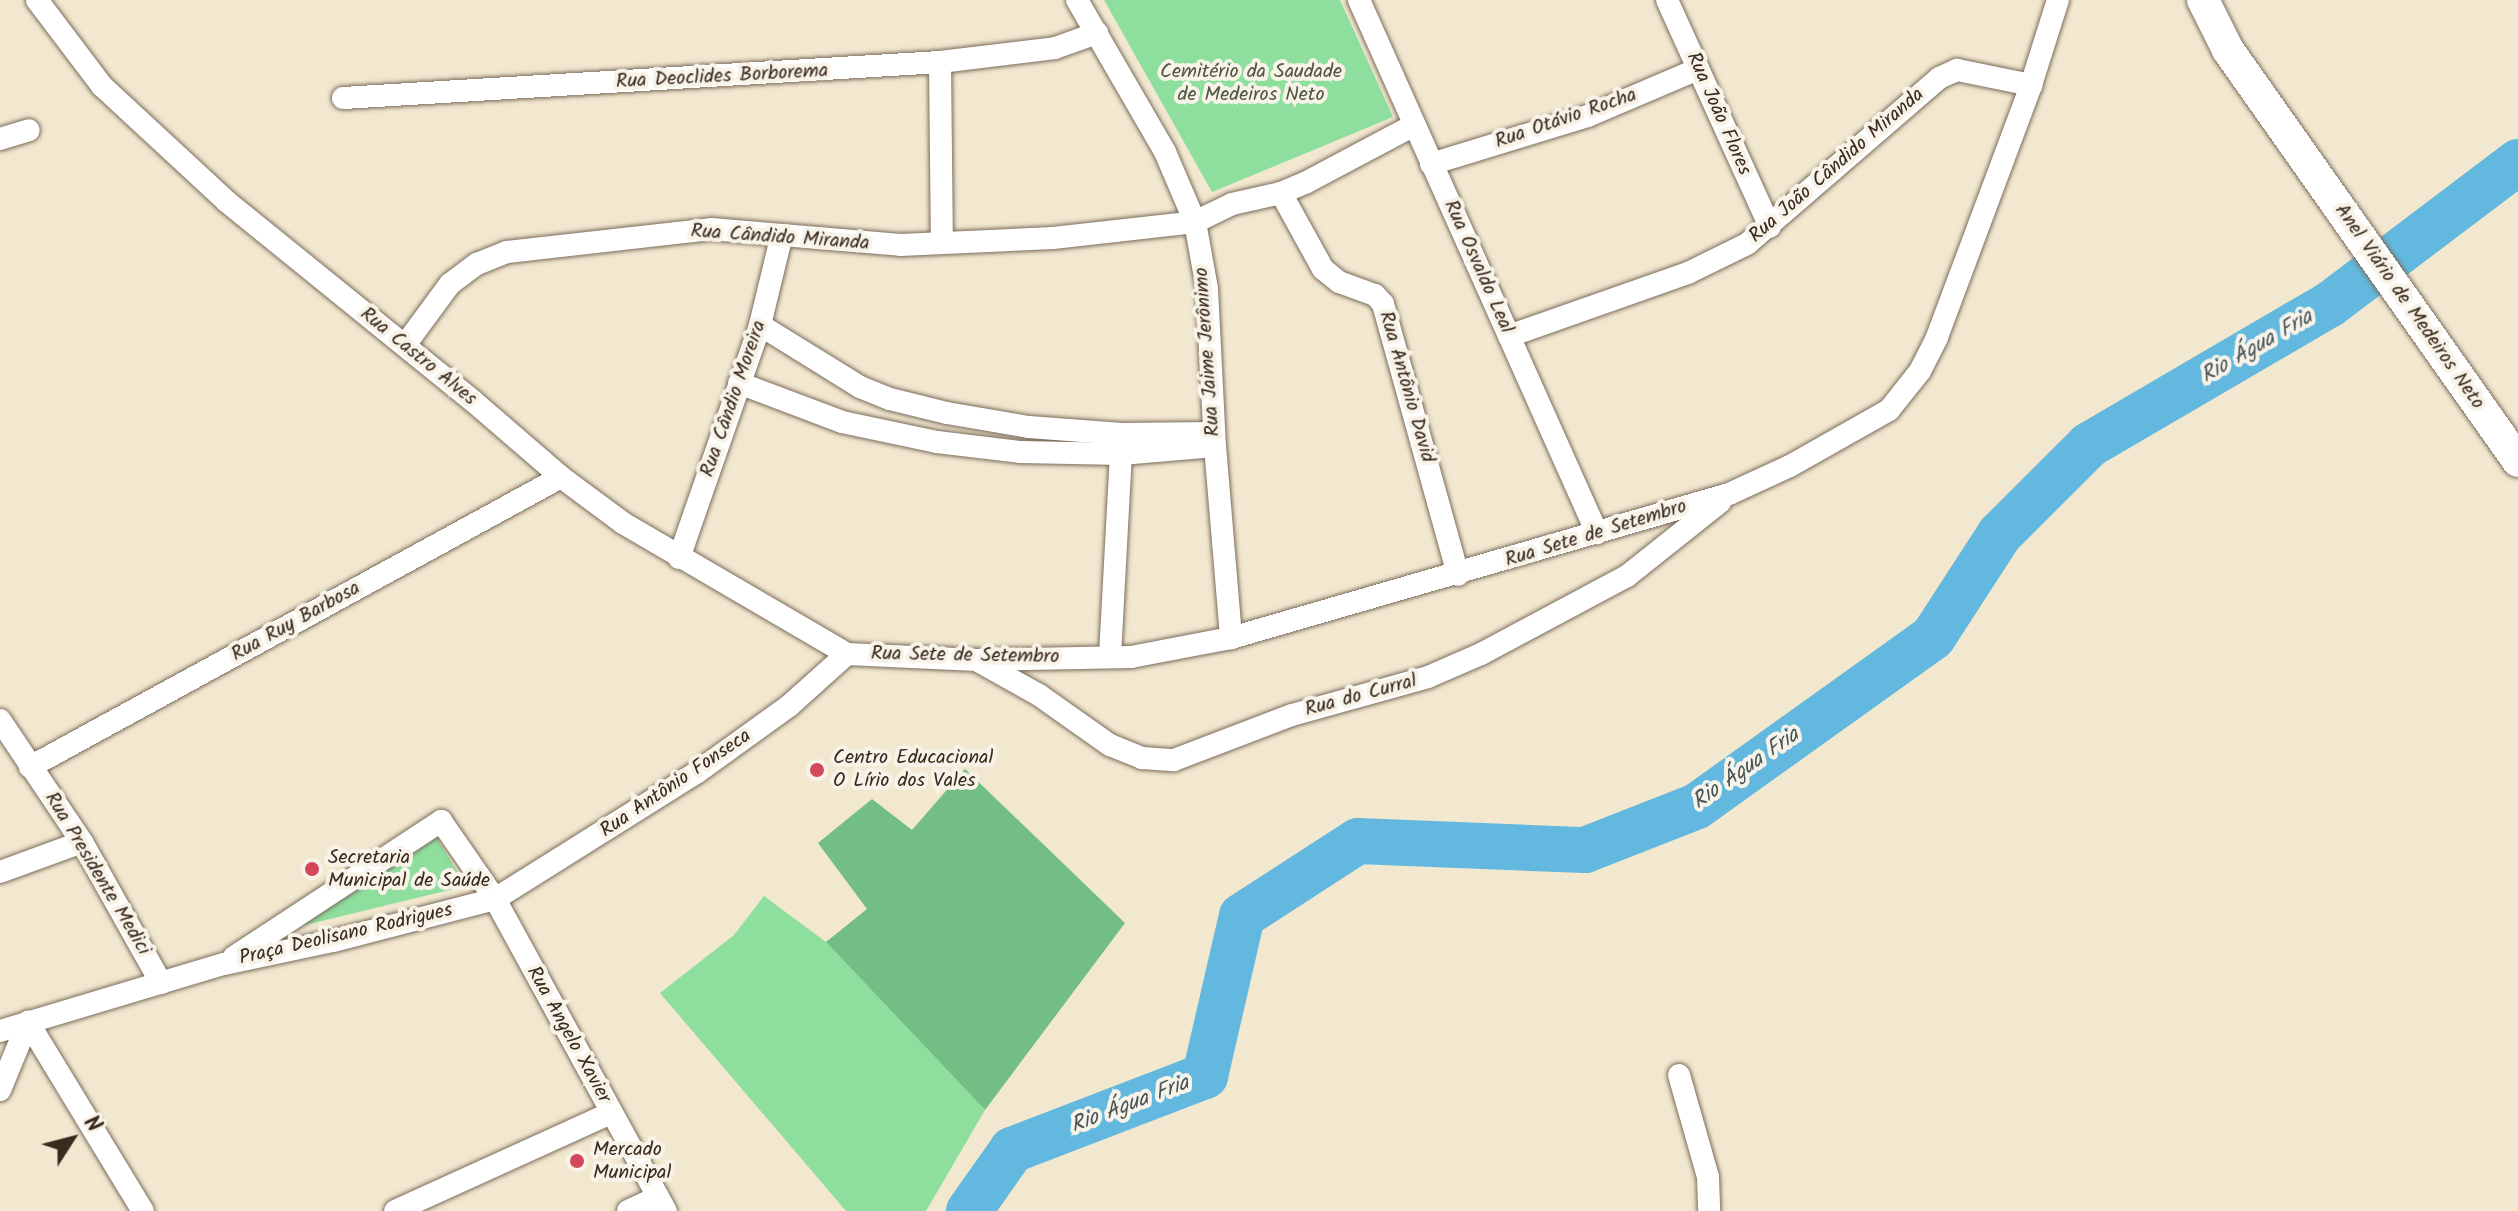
<!DOCTYPE html>
<html>
<head>
<meta charset="utf-8">
<style>
	body { margin:0 }
	#map { position:relative; width:2518px; height:1211px; overflow:hidden; background:#f2e7cf; font-family:Kalam,sans-serif }
	div>[style] { position:absolute }
	.green>* { inset:0; background:#8edf9e }
	.forest>* { inset:0; background:#72be85 }
	.river>* { height:46px; margin:-23px; padding:0 23px; transform-origin:23px; border-radius:23px; background:#62b8de }
	.roads { filter:drop-shadow(0 0 2px #7b6c5c) drop-shadow(0 0 2px #7b6c5c) }
	.street>* { height:22px; margin:-11px; padding:0 11px; transform-origin:11px; border-radius:11px; background:#fff }
	.secondary>* { height:32px; margin:-16px; padding:0 16px; transform-origin:16px; border-radius:16px; background:#fff }
	.dots>* { width:22px; height:22px; translate:-50% -50%; box-sizing:border-box; border:4px solid #f7f3e8; border-radius:50% }
	span { translate:-50% -50%; white-space:nowrap; text-align:center; line-height:1.15; -webkit-text-stroke:8px #f7f3e8; paint-order:stroke }
	.park-label { font-size:20px; color:#50573e }
	.street-label { font-size:20px; color:#3b2a1e }
	.poi-label { font-size:20px; color:#3b2a1e }
	.left { translate:0 -50%; text-align:left }
	.water-label { font-size:22px; color:#475558; font-style:italic }
	.north { position:absolute; left:32px; top:1099px; width:80px; height:80px; -webkit-text-stroke:6px #f7f3e8; paint-order:stroke; rotate:54deg; font-size:22px; font-weight:700; line-height:32px; text-align:center; color:#3b2a1e }
	.north::after { content:''; display:block; margin:auto; width:28px; height:36px; background:#3b2a1e; clip-path:polygon(50% 0,100% 100%,50% 72%,0 100%) }
</style>
</head>
<body>
<div id="map">
	<div class="green">
		<div style="clip-path:polygon(1104px 0,1340px 0,1393px 117px,1212px 192px)"></div>
		<div style="clip-path:polygon(436px 837px,466px 886px,297px 927px)"></div>
		<div style="clip-path:polygon(764px 896px,826px 942px,985px 1110px,926px 1211px,846px 1211px,660px 993px,734px 935px)"></div>
	</div>
	<div class="forest">
		<div style="clip-path:polygon(965px 769px,1125px 923px,985px 1110px,826px 942px,867px 909px,818px 843px,872px 799px,912px 830px)"></div>
	</div>
	<div class="river">
		<div style="left:969px;top:1211px;width:75px;rotate:-54.8deg"></div>
		<div style="left:1012px;top:1150px;width:207px;rotate:-21deg"></div>
		<div style="left:1205px;top:1076px;width:164px;rotate:-77deg"></div>
		<div style="left:1242px;top:916px;width:138px;rotate:-32.9deg"></div>
		<div style="left:1358px;top:841px;width:227px;rotate:2.3deg"></div>
		<div style="left:1585px;top:850px;width:120px;rotate:-21.4deg"></div>
		<div style="left:1697px;top:806px;width:290px;rotate:-35.6deg"></div>
		<div style="left:1933px;top:637px;width:123px;rotate:-57deg"></div>
		<div style="left:2000px;top:534px;width:126px;rotate:-45deg"></div>
		<div style="left:2089px;top:445px;width:278px;rotate:-30.3deg"></div>
		<div style="left:2329px;top:305px;width:237px;rotate:-37.1deg"></div>
	</div>
	<div class="roads">
		<div class="street">
			<div style="left:37px;top:0;width:108px;rotate:52.9deg"></div>
			<div style="left:102px;top:86px;width:169px;rotate:42.8deg"></div>
			<div style="left:226px;top:201px;width:318px;rotate:39deg"></div>
			<div style="left:473px;top:401px;width:116px;rotate:40.8deg"></div>
			<div style="left:561px;top:477px;width:77px;rotate:36.6deg"></div>
			<div style="left:623px;top:523px;width:259px;rotate:30.3deg"></div>
			<div style="left:847px;top:654px;width:130px;rotate:2.6deg"></div>
			<div style="left:977px;top:660px;width:154px;rotate:-1.1deg"></div>
			<div style="left:1131px;top:657px;width:102px;rotate:-10.8deg"></div>
			<div style="left:1231px;top:638px;width:518px;rotate:-16.13deg"></div>
			<div style="left:1729px;top:494px;width:67px;rotate:-24.7deg"></div>
			<div style="left:1790px;top:466px;width:114px;rotate:-29.5deg"></div>
			<div style="left:1889px;top:410px;width:50px;rotate:-51.5deg"></div>
			<div style="left:1920px;top:371px;width:38px;rotate:-63deg"></div>
			<div style="left:1937px;top:337px;width:269px;rotate:-69.5deg"></div>
			<div style="left:2031px;top:85px;width:89px;rotate:-72.4deg"></div>
			<div style="left:1077px;top:0;width:176px;rotate:59.9deg"></div>
			<div style="left:1165px;top:152px;width:76px;rotate:66.8deg"></div>
			<div style="left:1195px;top:222px;width:68px;rotate:79.8deg"></div>
			<div style="left:1207px;top:289px;width:157px;rotate:87.1deg"></div>
			<div style="left:1215px;top:446px;width:193px;rotate:85.2deg"></div>
			<div style="left:1359px;top:0;width:584px;rotate:65.94deg"></div>
			<div style="left:1667px;top:0;width:249px;rotate:65.6deg"></div>
			<div style="left:940px;top:62px;width:181px;rotate:89.4deg"></div>
			<div style="left:343px;top:98px;width:598px;rotate:-3.45deg"></div>
			<div style="left:940px;top:62px;width:116px;rotate:-6.9deg"></div>
			<div style="left:1055px;top:48px;width:45px;rotate:-19.7deg"></div>
			<div style="left:0;top:139px;width:30px;rotate:-17deg"></div>
			<div style="left:1431px;top:164px;width:164px;rotate:-17deg"></div>
			<div style="left:1588px;top:116px;width:120px;rotate:-23.1deg"></div>
			<div style="left:1281px;top:193px;width:87px;rotate:61.1deg"></div>
			<div style="left:1323px;top:269px;width:21px;rotate:39deg"></div>
			<div style="left:1339px;top:282px;width:38px;rotate:20deg"></div>
			<div style="left:1375px;top:295px;width:12px;rotate:48deg"></div>
			<div style="left:1383px;top:304px;width:281px;rotate:74.5deg"></div>
			<div style="left:760px;top:325px;width:118px;rotate:31.8deg"></div>
			<div style="left:860px;top:387px;width:32px;rotate:22deg"></div>
			<div style="left:890px;top:399px;width:59px;rotate:13.8deg"></div>
			<div style="left:947px;top:413px;width:83px;rotate:9.7deg"></div>
			<div style="left:1029px;top:427px;width:93px;rotate:4.3deg"></div>
			<div style="left:1122px;top:434px;width:91px;rotate:-0.6deg"></div>
			<div style="left:1509px;top:336px;width:190px;rotate:-19.4deg"></div>
			<div style="left:1688px;top:273px;width:66px;rotate:-26.2deg"></div>
			<div style="left:1747px;top:244px;width:254px;rotate:-40.8deg"></div>
			<div style="left:1939px;top:78px;width:20px;rotate:-24deg"></div>
			<div style="left:1957px;top:70px;width:76px;rotate:11.5deg"></div>
			<div style="left:405px;top:345px;width:76px;rotate:-53.6deg"></div>
			<div style="left:450px;top:284px;width:34px;rotate:-37deg"></div>
			<div style="left:477px;top:264px;width:32px;rotate:-22deg"></div>
			<div style="left:507px;top:252px;width:205px;rotate:-6.4deg"></div>
			<div style="left:711px;top:229px;width:190px;rotate:4.8deg"></div>
			<div style="left:900px;top:245px;width:153px;rotate:-2.6deg"></div>
			<div style="left:1053px;top:238px;width:143px;rotate:-6.4deg"></div>
			<div style="left:1195px;top:222px;width:41px;rotate:-25.9deg"></div>
			<div style="left:1232px;top:204px;width:50px;rotate:-12.7deg"></div>
			<div style="left:1281px;top:193px;width:26px;rotate:-23deg"></div>
			<div style="left:1305px;top:183px;width:121px;rotate:-28deg"></div>
			<div style="left:739px;top:383px;width:110px;rotate:20.7deg"></div>
			<div style="left:842px;top:422px;width:97px;rotate:11.9deg"></div>
			<div style="left:937px;top:442px;width:85px;rotate:6.8deg"></div>
			<div style="left:1021px;top:452px;width:100px;rotate:1.1deg"></div>
			<div style="left:1121px;top:454px;width:94px;rotate:-4.9deg"></div>
			<div style="left:679px;top:558px;width:247px;rotate:-70.8deg"></div>
			<div style="left:760px;top:325px;width:89px;rotate:-76.4deg"></div>
			<div style="left:1110px;top:656px;width:202px;rotate:-86.9deg"></div>
			<div style="left:978px;top:661px;width:70px;rotate:29.1deg"></div>
			<div style="left:1039px;top:695px;width:87px;rotate:35.2deg"></div>
			<div style="left:1110px;top:745px;width:35px;rotate:22deg"></div>
			<div style="left:1142px;top:758px;width:32px;rotate:4deg"></div>
			<div style="left:1174px;top:760px;width:126px;rotate:-20.9deg"></div>
			<div style="left:1292px;top:715px;width:141px;rotate:-15.6deg"></div>
			<div style="left:1428px;top:677px;width:58px;rotate:-23.5deg"></div>
			<div style="left:1481px;top:654px;width:166px;rotate:-28.1deg"></div>
			<div style="left:1627px;top:576px;width:119px;rotate:-38.5deg"></div>
			<div style="left:0;top:720px;width:147px;rotate:56.1deg"></div>
			<div style="left:82px;top:842px;width:162px;rotate:60.7deg"></div>
			<div style="left:30px;top:767px;width:605px;rotate:-28.64deg"></div>
			<div style="left:0;top:872px;width:87px;rotate:-20.1deg"></div>
			<div style="left:234px;top:957px;width:248px;rotate:-33.3deg"></div>
			<div style="left:441px;top:821px;width:95px;rotate:55.3deg"></div>
			<div style="left:495px;top:899px;width:356px;rotate:61.3deg"></div>
			<div style="left:28px;top:1022px;width:221px;rotate:58.7deg"></div>
			<div style="left:0;top:1031px;width:234px;rotate:-16.7deg"></div>
			<div style="left:224px;top:964px;width:111px;rotate:-11.9deg"></div>
			<div style="left:333px;top:941px;width:167px;rotate:-14.5deg"></div>
			<div style="left:495px;top:899px;width:237px;rotate:-32.1deg"></div>
			<div style="left:696px;top:773px;width:115px;rotate:-35.8deg"></div>
			<div style="left:789px;top:706px;width:78px;rotate:-41.9deg"></div>
			<div style="left:1679px;top:1075px;width:106px;rotate:74.1deg"></div>
			<div style="left:1708px;top:1177px;width:34px;rotate:88deg"></div>
			<div style="left:0;top:1090px;width:74px;rotate:-67.6deg"></div>
			<div style="left:395px;top:1211px;width:237px;rotate:-24.4deg"></div>
			<div style="left:628px;top:1211px;width:33px;rotate:-25deg"></div>
		</div>
		<div class="secondary">
			<div style="left:2203px;top:0;width:56px;rotate:63.4deg"></div>
			<div style="left:2228px;top:50px;width:503px;rotate:54.79deg"></div>
		</div>
	</div>
	<div class="dots">
		<div style="left:817px;top:770px;background:#d1495b"></div>
		<div style="left:312px;top:869px;background:#d1495b"></div>
		<div style="left:577px;top:1161px;background:#d1495b"></div>
	</div>
	<div class="park-label">
		<span style="left:1251px;top:84px">Cemitério da Saudade<br>de Medeiros Neto</span>
	</div>
	<div class="street-label">
		<span style="left:722px;top:77px;rotate:-3deg">Rua Deoclides Borborema</span>
		<span style="left:1718px;top:114px;rotate:66deg">Rua João Flores</span>
		<span style="left:1566px;top:119px;rotate:-19deg">Rua Otávio Rocha</span>
		<span style="left:1837px;top:166px;rotate:-41deg">Rua João Cândido Miranda</span>
		<span style="left:780px;top:238px;rotate:4deg">Rua Cândido Miranda</span>
		<span style="left:1478px;top:267px;rotate:66deg">Rua Osvaldo Leal</span>
		<span style="left:2409px;top:307px;rotate:55deg">Anel Viário de Medeiros Neto</span>
		<span style="left:1208px;top:352px;rotate:-94deg">Rua Jaime Jerônimo</span>
		<span style="left:418px;top:357px;rotate:39deg">Rua Castro Alves</span>
		<span style="left:1406px;top:387px;rotate:74deg">Rua Antônio David</span>
		<span style="left:734px;top:399px;rotate:-71deg">Rua Cândio Moreira</span>
		<span style="left:1596px;top:534px;rotate:-17deg">Rua Sete de Setembro</span>
		<span style="left:296px;top:622px;rotate:-29deg">Rua Ruy Barbosa</span>
		<span style="left:965px;top:656px;rotate:1deg">Rua Sete de Setembro</span>
		<span style="left:1361px;top:696px;rotate:-15deg">Rua do Curral</span>
		<span style="left:676px;top:784px;rotate:-34deg">Rua Antônio Fonseca</span>
		<span style="left:97px;top:874px;rotate:59deg">Rua Presidente Medici</span>
		<span style="left:346px;top:935px;rotate:-13deg">Praça Deolisano Rodrigues</span>
		<span style="left:568px;top:1035px;rotate:61deg">Rua Angelo Xavier</span>
	</div>
	<div class="poi-label">
		<span class="left" style="left:833px;top:770px">Centro Educacional<br>O Lírio dos Vales</span>
		<span class="left" style="left:328px;top:870px">Secretaria<br>Municipal de Saúde</span>
		<span class="left" style="left:593px;top:1162px">Mercado<br>Municipal</span>
	</div>
	<div class="water-label">
		<span style="left:2257px;top:347px;rotate:-30deg">Rio Água Fria</span>
		<span style="left:1746px;top:769px;rotate:-35deg">Rio Água Fria</span>
		<span style="left:1130px;top:1105px;rotate:-21deg">Rio Água Fria</span>
	</div>
	<div class="north">N</div>
</div>
</body>
</html>
